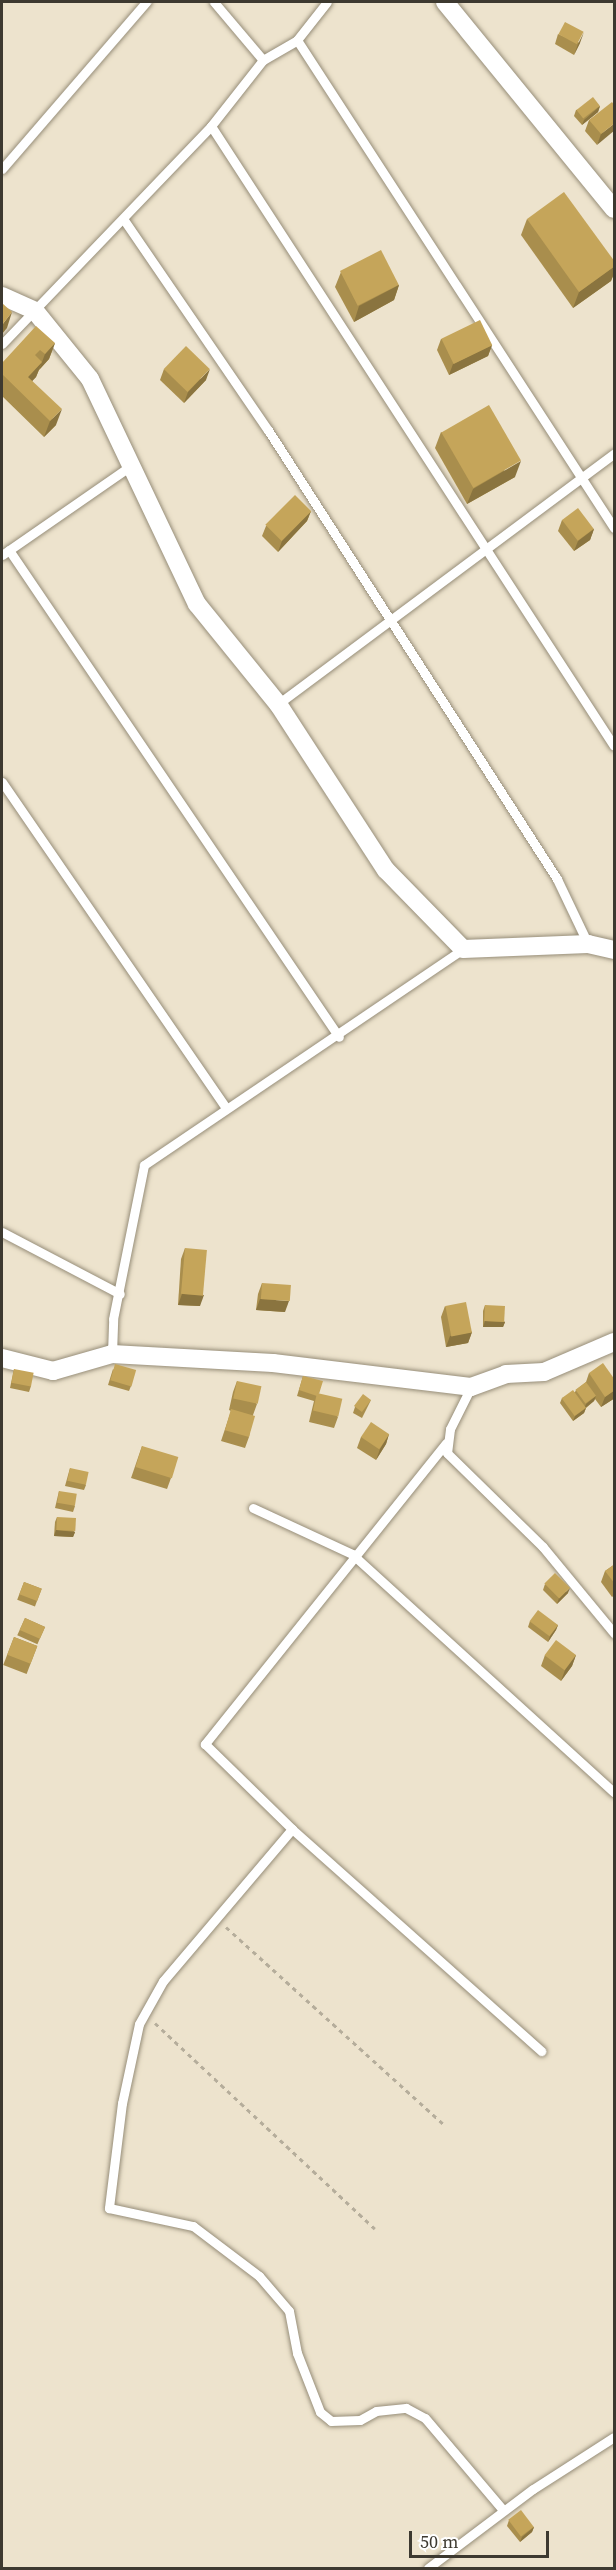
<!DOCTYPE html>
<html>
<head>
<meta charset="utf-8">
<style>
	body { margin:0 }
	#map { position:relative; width:616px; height:2570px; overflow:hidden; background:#ede3cd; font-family:"Source Serif 4",serif }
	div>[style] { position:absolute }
	.path>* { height:3px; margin-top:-1.5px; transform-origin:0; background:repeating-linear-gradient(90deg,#b5ad9b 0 4.5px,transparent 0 9px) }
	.roads { filter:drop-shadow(0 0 2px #978e79) drop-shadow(0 0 2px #978e79) }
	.service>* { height:9px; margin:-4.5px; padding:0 4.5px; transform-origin:4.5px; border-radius:4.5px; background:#fff }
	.minor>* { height:18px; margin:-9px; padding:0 9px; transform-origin:9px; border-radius:9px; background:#fff }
	.wall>* { inset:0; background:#a98e4d; transform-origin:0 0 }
	.shaded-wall>* { inset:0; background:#8a743f }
	.building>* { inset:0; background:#c5a55a; transform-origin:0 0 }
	span { translate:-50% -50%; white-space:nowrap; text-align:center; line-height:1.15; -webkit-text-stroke:4.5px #fff; paint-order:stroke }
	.frame { position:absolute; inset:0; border:3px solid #3d3930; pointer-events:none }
	.scale { position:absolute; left:409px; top:2531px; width:140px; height:27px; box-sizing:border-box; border:3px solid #3d3930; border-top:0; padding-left:8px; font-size:18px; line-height:21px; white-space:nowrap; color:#3d3930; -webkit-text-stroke:4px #fff; paint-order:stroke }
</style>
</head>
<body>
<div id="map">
	<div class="path">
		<div style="left:226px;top:1927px;width:294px;rotate:42.2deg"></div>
		<div style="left:155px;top:2023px;width:301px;rotate:43.1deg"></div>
	</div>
	<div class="roads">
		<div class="service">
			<div style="left:214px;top:2px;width:76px;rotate:49.8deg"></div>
			<div style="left:297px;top:40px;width:582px;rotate:56.99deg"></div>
			<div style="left:211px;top:126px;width:739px;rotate:56.98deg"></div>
			<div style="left:2px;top:169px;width:221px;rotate:-49.2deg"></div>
			<div style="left:124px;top:220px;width:255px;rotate:55.6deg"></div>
			<div style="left:268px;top:430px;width:534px;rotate:57.23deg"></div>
			<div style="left:557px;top:879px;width:72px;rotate:64.5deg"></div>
			<div style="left:2px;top:344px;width:302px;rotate:-46.2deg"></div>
			<div style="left:211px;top:126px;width:84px;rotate:-51.8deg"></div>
			<div style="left:263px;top:60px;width:39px;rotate:-30deg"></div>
			<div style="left:297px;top:40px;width:48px;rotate:-51.7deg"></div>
			<div style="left:9px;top:550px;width:588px;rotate:55.88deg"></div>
			<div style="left:2px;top:555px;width:158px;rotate:-34.7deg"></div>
			<div style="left:278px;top:704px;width:419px;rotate:-36.7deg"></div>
			<div style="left:2px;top:782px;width:393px;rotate:55.5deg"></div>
			<div style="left:2px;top:1232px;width:133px;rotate:27.7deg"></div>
			<div style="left:112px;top:1354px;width:35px;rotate:-88deg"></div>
			<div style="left:113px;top:1319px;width:157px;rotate:-78.6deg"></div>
			<div style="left:144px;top:1165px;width:385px;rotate:-34.1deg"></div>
			<div style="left:471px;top:1387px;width:47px;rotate:116.6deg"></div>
			<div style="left:450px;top:1429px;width:24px;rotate:97deg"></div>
			<div style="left:447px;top:1453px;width:134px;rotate:44.4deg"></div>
			<div style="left:543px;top:1547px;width:112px;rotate:50.5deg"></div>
			<div style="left:446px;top:1443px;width:386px;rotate:128.7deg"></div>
			<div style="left:205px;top:1744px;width:122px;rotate:44.3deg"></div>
			<div style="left:292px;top:1829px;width:199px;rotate:130.3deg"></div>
			<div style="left:163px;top:1981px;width:49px;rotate:119.2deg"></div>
			<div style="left:139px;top:2024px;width:81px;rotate:102.1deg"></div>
			<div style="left:122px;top:2103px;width:106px;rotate:97.1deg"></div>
			<div style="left:109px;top:2208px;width:86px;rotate:12.1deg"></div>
			<div style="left:193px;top:2226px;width:83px;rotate:37.1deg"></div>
			<div style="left:259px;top:2276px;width:46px;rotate:49.4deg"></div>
			<div style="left:289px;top:2311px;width:43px;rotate:79.2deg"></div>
			<div style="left:297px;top:2353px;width:63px;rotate:68.7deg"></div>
			<div style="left:320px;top:2412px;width:14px;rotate:39deg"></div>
			<div style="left:331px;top:2421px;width:29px;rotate:-2deg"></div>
			<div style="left:360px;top:2420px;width:18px;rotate:-29deg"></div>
			<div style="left:376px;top:2411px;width:30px;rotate:-6deg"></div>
			<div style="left:406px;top:2408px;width:21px;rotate:28deg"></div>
			<div style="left:425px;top:2418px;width:121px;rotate:49.7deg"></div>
			<div style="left:253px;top:1508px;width:109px;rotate:24.9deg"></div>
			<div style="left:352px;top:1554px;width:354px;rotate:42.3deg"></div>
			<div style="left:292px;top:1829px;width:334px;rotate:41.7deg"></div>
			<div style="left:428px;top:2568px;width:131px;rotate:-37deg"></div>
			<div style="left:533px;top:2489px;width:96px;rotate:-32.7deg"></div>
		</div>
		<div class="minor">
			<div style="left:445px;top:2px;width:267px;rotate:50.8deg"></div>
			<div style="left:2px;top:296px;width:36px;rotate:24deg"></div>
			<div style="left:35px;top:311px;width:87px;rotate:51deg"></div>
			<div style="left:90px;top:379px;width:249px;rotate:64.6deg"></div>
			<div style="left:197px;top:604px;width:129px;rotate:51deg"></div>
			<div style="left:278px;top:704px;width:198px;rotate:57deg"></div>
			<div style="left:386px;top:870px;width:110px;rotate:45.7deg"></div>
			<div style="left:463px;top:949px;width:125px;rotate:-2.3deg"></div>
			<div style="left:588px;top:944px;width:27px;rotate:13deg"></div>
			<div style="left:2px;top:1358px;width:53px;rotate:14.3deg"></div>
			<div style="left:53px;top:1371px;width:61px;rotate:-16.1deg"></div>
			<div style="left:112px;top:1354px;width:161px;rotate:3.2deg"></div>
			<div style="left:273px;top:1363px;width:199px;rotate:6.9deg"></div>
			<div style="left:471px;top:1387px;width:37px;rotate:-20deg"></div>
			<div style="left:506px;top:1374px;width:38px;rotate:-3deg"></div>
			<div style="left:544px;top:1372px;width:76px;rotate:-23.2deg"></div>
		</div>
	</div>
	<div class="wall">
		<div style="clip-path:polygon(558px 34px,580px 43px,574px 55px,555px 44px)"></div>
		<div style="clip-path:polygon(600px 106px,598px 112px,582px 125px,574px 116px,576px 110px)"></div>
		<div style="clip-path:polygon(615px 106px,597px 145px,585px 131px,589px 120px)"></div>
		<div style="clip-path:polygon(527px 219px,615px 262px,615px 271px,611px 281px,573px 308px,521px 235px)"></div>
		<div style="clip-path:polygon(341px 272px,399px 285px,394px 300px,354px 322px,335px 287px)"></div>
		<div style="clip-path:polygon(441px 339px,492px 345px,488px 356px,449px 375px,437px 350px)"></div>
		<div style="clip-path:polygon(55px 343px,49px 359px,39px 370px,36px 377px,32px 381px,56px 425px,44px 437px,2px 396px,2px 363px)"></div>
		<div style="clip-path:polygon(164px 369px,206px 380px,184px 403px,160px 380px)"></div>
		<div style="clip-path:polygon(441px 432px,515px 477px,467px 504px,435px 448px)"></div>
		<div style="clip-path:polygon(311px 511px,307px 521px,278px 552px,262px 536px,266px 526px)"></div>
		<div style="clip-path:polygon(562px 520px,594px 529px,590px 540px,574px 551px,558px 531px)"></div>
		<div style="clip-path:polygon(185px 1248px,200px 1306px,178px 1305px,181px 1259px)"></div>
		<div style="clip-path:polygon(262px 1283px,285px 1312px,256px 1310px,258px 1294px)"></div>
		<div style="clip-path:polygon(485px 1305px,505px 1322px,503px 1327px,483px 1327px,483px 1311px)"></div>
		<div style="clip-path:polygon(445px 1306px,472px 1332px,468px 1343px,446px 1347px,441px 1317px)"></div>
		<div style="clip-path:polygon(14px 1369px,31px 1386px,29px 1392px,10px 1388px)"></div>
		<div style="clip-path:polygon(113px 1369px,131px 1386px,129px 1391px,108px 1385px)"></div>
		<div style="clip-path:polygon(589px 1373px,615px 1380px,615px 1398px,601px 1407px,595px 1399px,594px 1401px,586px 1408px,584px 1413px,573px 1421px,560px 1403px,562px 1398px,575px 1392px,576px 1390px,586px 1382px)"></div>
		<div style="clip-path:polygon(303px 1376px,338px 1417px,334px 1428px,309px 1422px,314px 1401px,297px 1396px)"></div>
		<div style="clip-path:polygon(237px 1381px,257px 1404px,253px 1415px,249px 1437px,245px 1448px,221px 1441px,231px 1411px,229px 1410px,233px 1392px)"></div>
		<div style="clip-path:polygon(371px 1400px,362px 1418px,353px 1413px,355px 1407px)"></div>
		<div style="clip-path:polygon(389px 1434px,386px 1444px,376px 1460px,357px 1448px,361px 1437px)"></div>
		<div style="clip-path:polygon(142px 1446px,171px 1478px,167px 1489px,131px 1478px)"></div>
		<div style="clip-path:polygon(70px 1468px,86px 1485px,84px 1490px,65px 1486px)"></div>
		<div style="clip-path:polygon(59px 1491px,75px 1506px,73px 1512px,55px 1508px)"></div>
		<div style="clip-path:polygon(57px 1517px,75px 1532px,73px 1537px,54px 1536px,55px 1522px)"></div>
		<div style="clip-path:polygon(615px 1564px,615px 1595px,612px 1597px,601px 1582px,605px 1571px)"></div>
		<div style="left:24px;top:1582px;width:19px;height:19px;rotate:21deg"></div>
		<div style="clip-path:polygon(545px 1584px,568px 1593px,557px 1604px,543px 1590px)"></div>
		<div style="left:25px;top:1618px;width:22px;height:19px;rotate:24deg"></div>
		<div style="clip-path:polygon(530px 1621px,558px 1625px,556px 1630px,548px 1642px,528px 1627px)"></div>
		<div style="left:14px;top:1637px;width:25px;height:30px;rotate:21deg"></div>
		<div style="clip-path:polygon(545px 1655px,576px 1655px,572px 1666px,561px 1681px,541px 1666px)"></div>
		<div style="clip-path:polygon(509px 2520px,534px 2527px,532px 2532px,520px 2542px,507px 2526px)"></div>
	</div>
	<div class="shaded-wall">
		<div style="clip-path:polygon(584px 32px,580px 43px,574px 55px,578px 44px)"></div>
		<div style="clip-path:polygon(600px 106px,598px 112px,582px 125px,584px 120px)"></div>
		<div style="clip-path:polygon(615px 123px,615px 130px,597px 145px,601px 134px)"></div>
		<div style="clip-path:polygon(615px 266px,615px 271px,611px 281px,573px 308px,579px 292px)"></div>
		<div style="clip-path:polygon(399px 285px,394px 300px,354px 322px,359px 306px)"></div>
		<div style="clip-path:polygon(12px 312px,7px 328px,2px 334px,2px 325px)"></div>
		<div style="clip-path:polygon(55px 343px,49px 359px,39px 370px,45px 354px)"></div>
		<div style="clip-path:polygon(492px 345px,488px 356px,449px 375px,453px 364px)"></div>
		<div style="clip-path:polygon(42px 362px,36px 377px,22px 392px,28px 377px)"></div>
		<div style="clip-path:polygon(210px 369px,206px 380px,184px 403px,188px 392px)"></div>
		<div style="clip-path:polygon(62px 409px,56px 425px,44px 437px,50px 421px)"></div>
		<div style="clip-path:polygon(521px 461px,515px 477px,467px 504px,473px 489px)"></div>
		<div style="clip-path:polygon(311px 511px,307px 521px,278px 552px,282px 541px)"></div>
		<div style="clip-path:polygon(594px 529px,590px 540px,574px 551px,578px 541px)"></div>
		<div style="clip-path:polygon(182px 1294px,204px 1295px,200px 1306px,178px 1305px)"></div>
		<div style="clip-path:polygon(260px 1299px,289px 1301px,285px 1312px,256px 1310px)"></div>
		<div style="clip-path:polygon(485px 1321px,505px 1322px,503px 1327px,483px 1327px)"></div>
		<div style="clip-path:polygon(472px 1332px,468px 1343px,446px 1347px,450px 1336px)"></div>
		<div style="clip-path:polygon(615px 1390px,615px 1398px,601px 1407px,605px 1397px)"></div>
		<div style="clip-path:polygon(596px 1396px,594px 1401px,584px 1409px,586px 1404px)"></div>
		<div style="clip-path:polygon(586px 1408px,584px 1413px,573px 1421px,575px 1416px)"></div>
		<div style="clip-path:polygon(389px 1434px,386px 1444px,376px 1460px,380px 1449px)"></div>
		<div style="clip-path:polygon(56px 1530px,75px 1532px,73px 1537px,54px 1536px)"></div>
		<div style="clip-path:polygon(570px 1588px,568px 1593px,557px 1604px,559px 1598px)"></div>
		<div style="clip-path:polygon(558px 1625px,556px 1630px,548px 1642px,550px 1636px)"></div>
		<div style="clip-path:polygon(576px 1655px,572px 1666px,561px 1681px,565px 1670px)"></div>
		<div style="clip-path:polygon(534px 2527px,532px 2532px,520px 2542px,522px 2537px)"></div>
	</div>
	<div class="building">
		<div style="left:565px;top:22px;width:21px;height:14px;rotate:28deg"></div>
		<div style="left:593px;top:97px;width:11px;height:21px;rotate:52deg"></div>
		<div style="clip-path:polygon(612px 102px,615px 106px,615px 123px,601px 134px,589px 120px)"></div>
		<div style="clip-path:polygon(564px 192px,615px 262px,615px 266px,579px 292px,527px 219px)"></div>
		<div style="left:381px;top:250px;width:39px;height:46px;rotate:63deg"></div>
		<div style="clip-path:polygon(2px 303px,12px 312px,2px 325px)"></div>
		<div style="left:480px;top:320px;width:28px;height:43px;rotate:64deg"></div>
		<div style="clip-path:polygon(36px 326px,55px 343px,45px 354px,40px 350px,35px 355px,42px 362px,28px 377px,62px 409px,50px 421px,2px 374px,2px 363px)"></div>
		<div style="left:186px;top:346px;width:33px;height:32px;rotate:44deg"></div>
		<div style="left:489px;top:405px;width:64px;height:55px;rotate:60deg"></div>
		<div style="left:295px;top:495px;width:23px;height:42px;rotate:45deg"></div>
		<div style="left:578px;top:508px;width:26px;height:20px;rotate:53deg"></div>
		<div style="left:185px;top:1248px;width:22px;height:46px;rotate:5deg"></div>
		<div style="left:262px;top:1283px;width:29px;height:16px;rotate:4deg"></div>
		<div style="left:466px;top:1302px;width:31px;height:21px;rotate:79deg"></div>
		<div style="left:485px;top:1305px;width:20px;height:16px;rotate:3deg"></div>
		<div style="clip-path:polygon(603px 1363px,615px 1380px,615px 1390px,605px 1397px,589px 1373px)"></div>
		<div style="left:115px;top:1364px;width:22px;height:17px;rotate:16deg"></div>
		<div style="left:14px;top:1369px;width:20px;height:14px;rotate:11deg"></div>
		<div style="clip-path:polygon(303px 1376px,323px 1381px,319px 1394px,317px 1393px,317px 1396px,299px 1390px)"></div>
		<div style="left:237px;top:1381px;width:25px;height:18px;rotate:12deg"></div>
		<div style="left:586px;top:1382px;width:17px;height:13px;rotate:54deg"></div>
		<div style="left:573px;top:1390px;width:22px;height:14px;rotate:54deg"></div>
		<div style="left:317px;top:1393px;width:26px;height:18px;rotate:13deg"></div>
		<div style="left:363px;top:1394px;width:10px;height:15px;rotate:37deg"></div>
		<div style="left:231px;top:1409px;width:25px;height:22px;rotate:16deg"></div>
		<div style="left:371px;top:1422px;width:22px;height:18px;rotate:34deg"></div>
		<div style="left:142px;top:1446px;width:38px;height:22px;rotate:17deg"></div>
		<div style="left:70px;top:1468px;width:19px;height:13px;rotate:12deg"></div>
		<div style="left:59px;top:1491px;width:18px;height:12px;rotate:9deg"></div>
		<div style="left:57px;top:1517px;width:19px;height:13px;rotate:3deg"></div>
		<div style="clip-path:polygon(615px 1564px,615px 1584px,605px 1571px)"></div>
		<div style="left:555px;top:1573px;width:21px;height:15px;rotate:45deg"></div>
		<div style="left:24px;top:1582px;width:19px;height:13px;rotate:21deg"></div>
		<div style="left:538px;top:1610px;width:25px;height:14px;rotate:37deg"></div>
		<div style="left:25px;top:1618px;width:22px;height:13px;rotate:24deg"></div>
		<div style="left:14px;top:1637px;width:25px;height:19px;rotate:21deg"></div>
		<div style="left:556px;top:1640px;width:25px;height:19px;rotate:37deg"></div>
		<div style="left:521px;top:2510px;width:21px;height:16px;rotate:53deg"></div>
	</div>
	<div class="frame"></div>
	<div class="scale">50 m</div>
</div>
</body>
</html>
